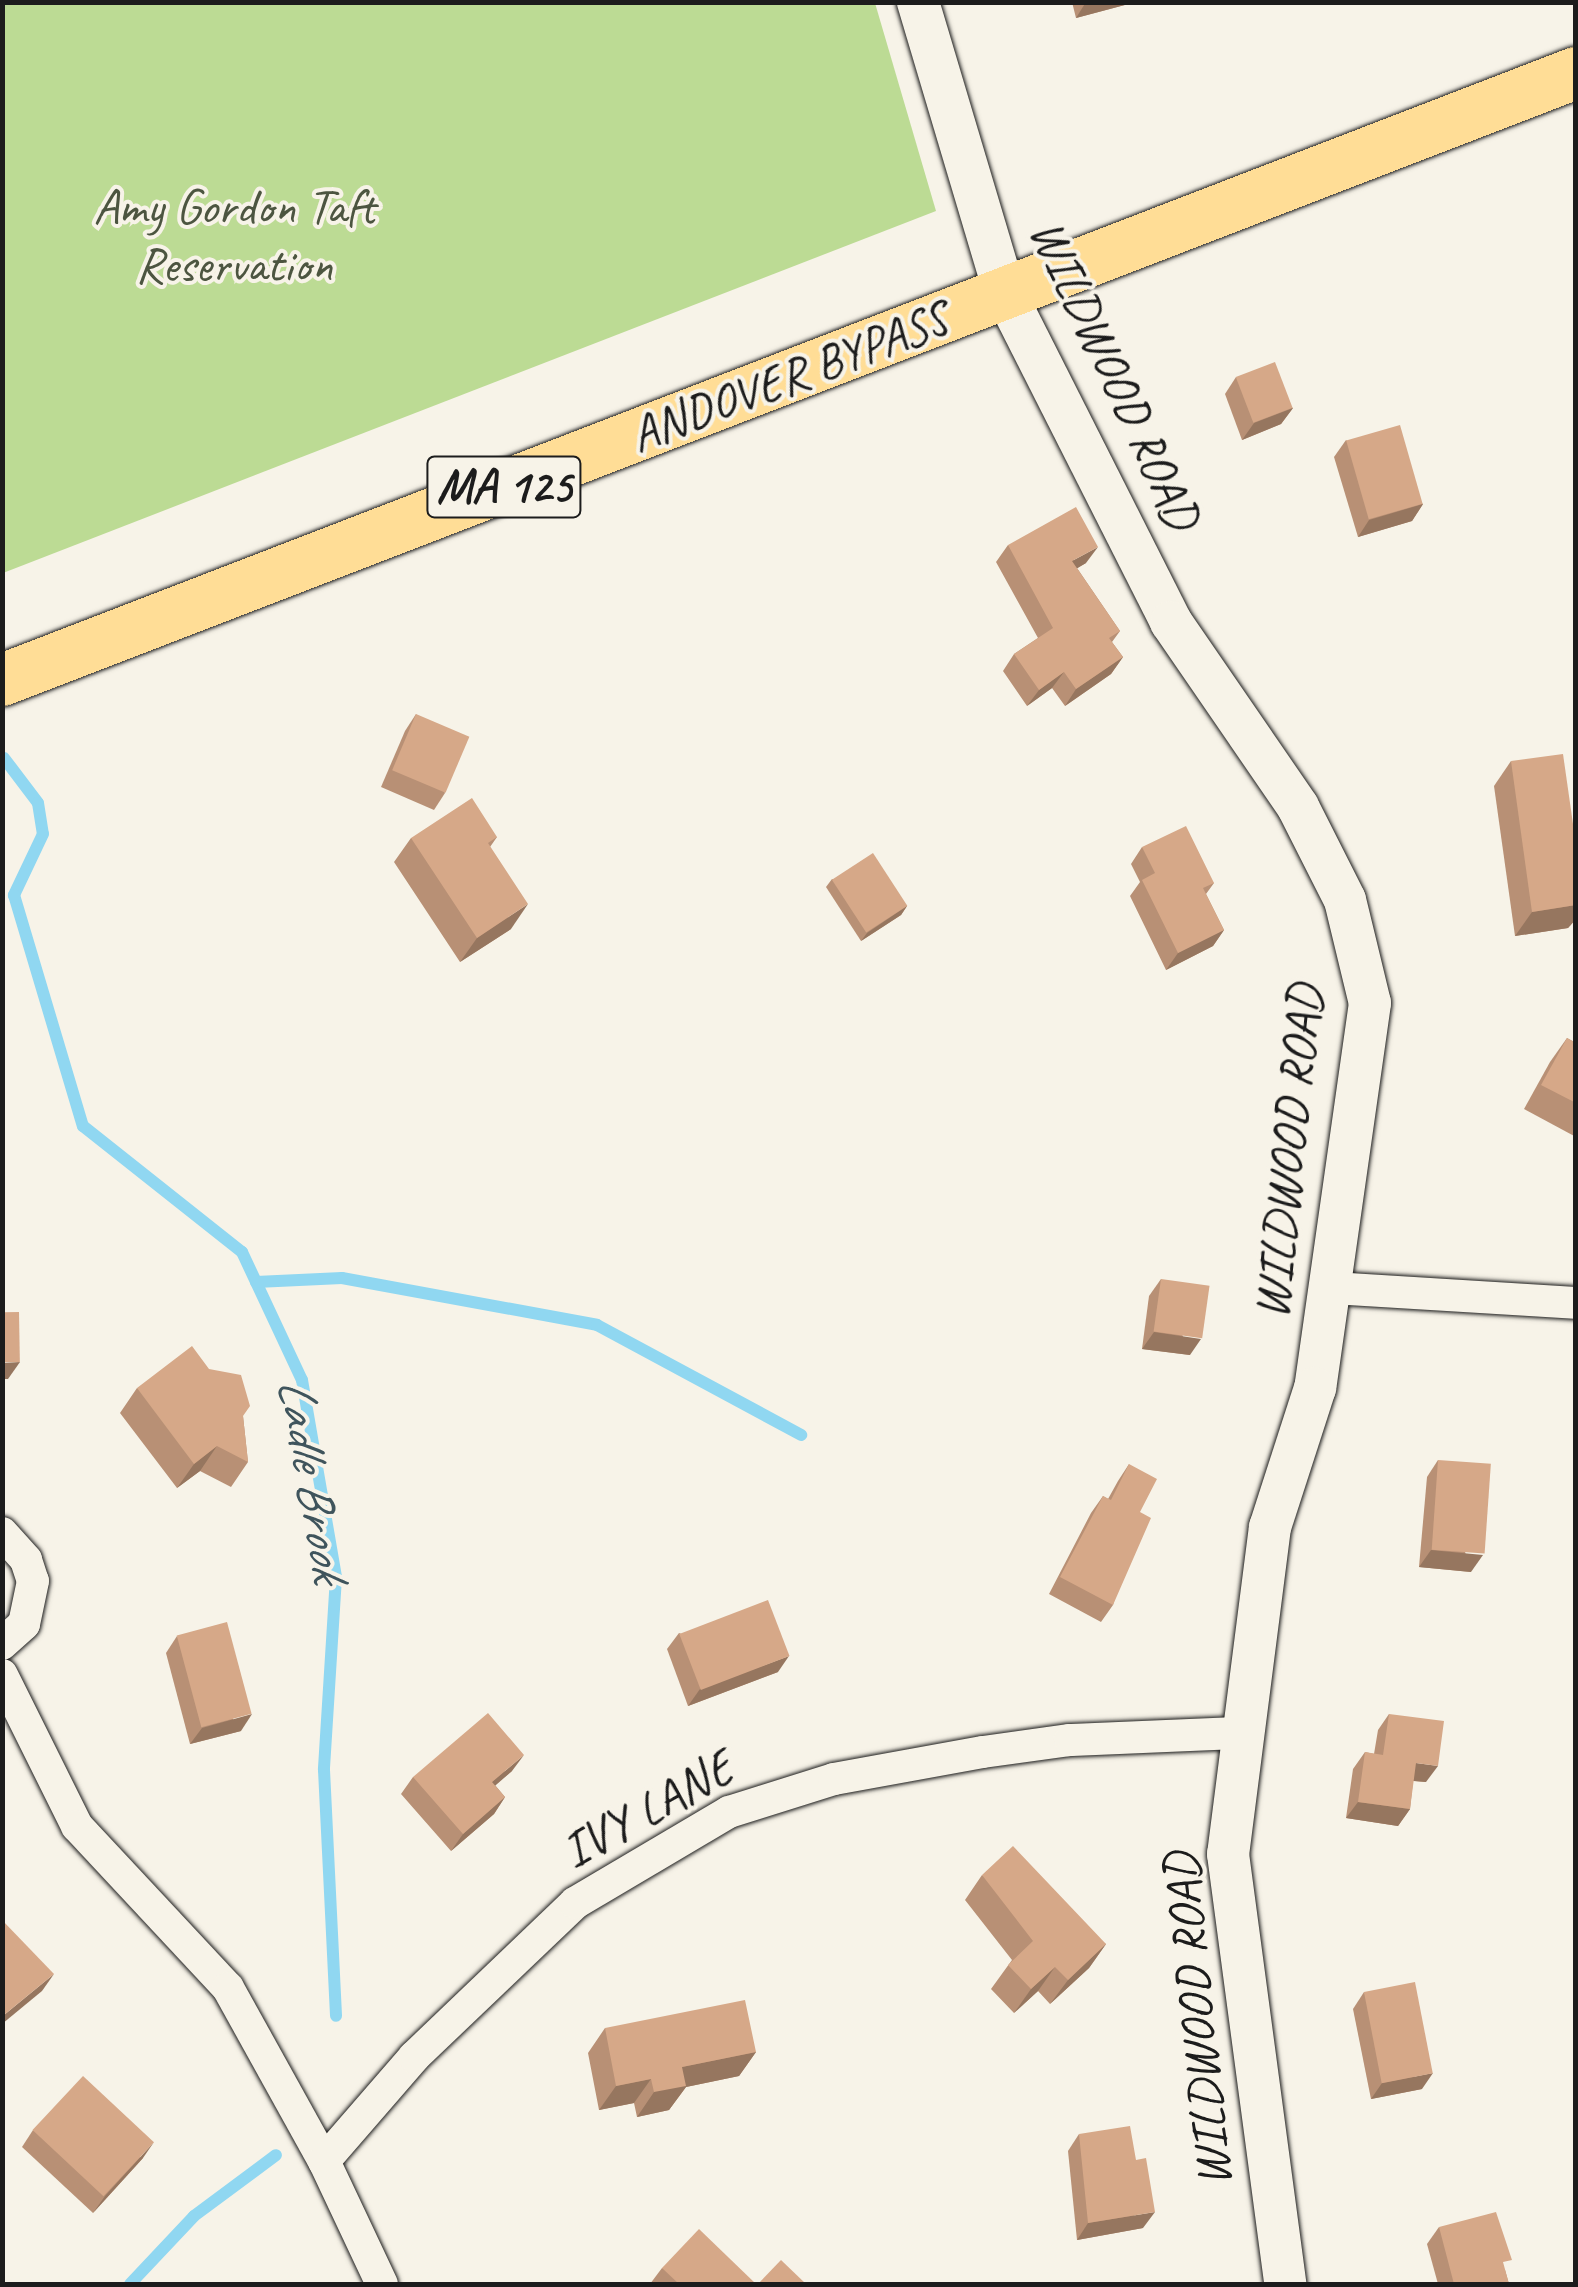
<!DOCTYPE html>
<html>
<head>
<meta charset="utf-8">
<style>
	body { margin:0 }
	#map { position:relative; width:1578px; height:2287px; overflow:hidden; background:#f7f3e8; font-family:Caveat,sans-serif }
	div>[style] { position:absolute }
	.green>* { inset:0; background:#bcdb94 }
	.stream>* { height:12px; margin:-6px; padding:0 6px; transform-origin:6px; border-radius:6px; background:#90d7f1 }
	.roads { filter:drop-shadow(0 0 2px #1c1c1c) drop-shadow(0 0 2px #1c1c1c) }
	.minor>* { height:32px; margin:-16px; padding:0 16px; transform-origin:16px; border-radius:16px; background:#f7f3e8 }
	.tertiary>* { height:42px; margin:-21px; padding:0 21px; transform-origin:21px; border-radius:21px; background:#f7f3e8 }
	.primary>* { height:52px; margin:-26px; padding:0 26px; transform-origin:26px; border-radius:26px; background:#ffdd96 }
	.wall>* { inset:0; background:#b89075 }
	.shaded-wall>* { inset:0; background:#96765f }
	.building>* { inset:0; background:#d6a888; transform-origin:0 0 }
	span { translate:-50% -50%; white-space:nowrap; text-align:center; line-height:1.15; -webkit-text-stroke:8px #f7f3e8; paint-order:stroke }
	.shield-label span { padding:2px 8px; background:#f7f3e8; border:2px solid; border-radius:8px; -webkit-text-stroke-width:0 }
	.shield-label { font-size:48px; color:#1c1c1c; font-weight:700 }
	.park-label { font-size:50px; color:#4c5540 }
	.street-label { font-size:50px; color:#1c1c1c }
	.water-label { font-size:52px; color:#3f545c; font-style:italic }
	.frame { position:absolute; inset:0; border:5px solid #1c1c1c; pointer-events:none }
</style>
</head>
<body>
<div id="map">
	<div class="green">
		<div style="clip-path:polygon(3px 2px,875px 3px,936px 211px,3px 573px)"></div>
	</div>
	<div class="stream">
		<div style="left:4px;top:758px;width:56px;rotate:52.9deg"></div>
		<div style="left:38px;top:803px;width:31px;rotate:81deg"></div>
		<div style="left:43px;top:834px;width:68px;rotate:115.4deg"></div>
		<div style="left:14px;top:895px;width:241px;rotate:73.4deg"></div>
		<div style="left:83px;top:1126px;width:203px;rotate:38.4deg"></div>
		<div style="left:242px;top:1252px;width:141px;rotate:64.9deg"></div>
		<div style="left:302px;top:1380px;width:200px;rotate:80.2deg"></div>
		<div style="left:336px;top:1577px;width:193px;rotate:93.6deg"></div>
		<div style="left:324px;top:1770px;width:246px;rotate:87.2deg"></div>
		<div style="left:256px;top:1282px;width:86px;rotate:-2.7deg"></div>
		<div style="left:342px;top:1278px;width:259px;rotate:10.4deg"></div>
		<div style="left:597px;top:1325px;width:232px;rotate:28.3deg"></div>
		<div style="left:130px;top:2284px;width:93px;rotate:-46.7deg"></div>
		<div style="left:194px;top:2216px;width:102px;rotate:-36.6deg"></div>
	</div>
	<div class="roads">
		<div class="minor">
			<div style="left:1332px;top:1288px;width:244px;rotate:3.5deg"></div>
			<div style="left:2px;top:1533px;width:36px;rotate:48deg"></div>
			<div style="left:26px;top:1560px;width:22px;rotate:72deg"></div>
			<div style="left:33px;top:1581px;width:44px;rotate:101.8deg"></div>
			<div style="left:24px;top:1624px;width:30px;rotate:138deg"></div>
			<div style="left:2px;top:1675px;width:169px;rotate:63.6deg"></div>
			<div style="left:77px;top:1826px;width:221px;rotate:47deg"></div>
			<div style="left:228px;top:1988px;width:198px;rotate:61deg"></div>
			<div style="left:324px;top:2161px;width:136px;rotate:64.8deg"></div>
			<div style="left:324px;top:2161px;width:138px;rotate:-49.1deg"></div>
			<div style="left:414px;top:2057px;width:223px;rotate:-43.7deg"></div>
			<div style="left:575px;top:1903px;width:179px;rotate:-30.6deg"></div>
			<div style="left:729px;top:1812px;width:110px;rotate:-17.4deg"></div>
			<div style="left:834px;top:1779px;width:151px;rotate:-10.3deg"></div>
			<div style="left:983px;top:1752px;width:88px;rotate:-7.9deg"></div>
			<div style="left:1070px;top:1740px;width:169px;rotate:-2.4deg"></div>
		</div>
		<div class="tertiary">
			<div style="left:918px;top:2px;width:304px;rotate:73.4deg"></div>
			<div style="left:1005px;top:293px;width:369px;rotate:63.2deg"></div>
			<div style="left:1171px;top:622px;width:224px;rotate:55.5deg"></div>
			<div style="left:1298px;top:807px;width:104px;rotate:63.2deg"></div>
			<div style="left:1345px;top:900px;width:106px;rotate:76.4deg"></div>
			<div style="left:1370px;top:1003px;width:389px;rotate:98.1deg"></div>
			<div style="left:1315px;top:1388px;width:146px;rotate:107.9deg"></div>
			<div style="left:1270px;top:1527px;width:330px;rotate:97.3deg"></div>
			<div style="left:1228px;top:1854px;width:434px;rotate:82.4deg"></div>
		</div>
		<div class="primary">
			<div style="left:2px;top:680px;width:1687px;rotate:-21.09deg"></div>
		</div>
	</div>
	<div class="wall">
		<div style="clip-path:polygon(1072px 2px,1136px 2px,1076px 18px)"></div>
		<div style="clip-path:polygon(1236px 377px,1293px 408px,1281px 424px,1242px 440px,1225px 394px)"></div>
		<div style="clip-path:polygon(1346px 440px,1423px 504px,1412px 521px,1358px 537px,1334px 457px)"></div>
		<div style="clip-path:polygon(1008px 545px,1086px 563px,1077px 568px,1120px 631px,1112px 642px,1123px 657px,1111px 674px,1065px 706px,1052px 688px,1027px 706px,1003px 671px,1014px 654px,1038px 638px,996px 562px)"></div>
		<div style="clip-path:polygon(416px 714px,445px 793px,434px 810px,381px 787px,405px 731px)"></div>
		<div style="clip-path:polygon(1511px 761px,1576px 845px,1576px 919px,1568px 928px,1515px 936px,1494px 786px)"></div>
		<div style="clip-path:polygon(497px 837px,490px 847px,511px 929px,460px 962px,394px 862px,411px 838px)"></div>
		<div style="clip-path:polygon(1142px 847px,1214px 883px,1206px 894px,1224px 930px,1213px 946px,1166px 970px,1130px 896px,1140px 882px,1131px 864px)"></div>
		<div style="clip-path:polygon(832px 879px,907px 906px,901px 915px,861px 941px,826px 887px)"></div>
		<div style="clip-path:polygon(1567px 1038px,1576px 1043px,1576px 1137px,1524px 1109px,1550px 1062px)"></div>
		<div style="clip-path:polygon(1161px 1279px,1190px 1355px,1142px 1349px,1149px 1296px)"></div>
		<div style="clip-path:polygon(137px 1388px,243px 1416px,248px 1462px,231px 1487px,200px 1471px,177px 1488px,120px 1413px)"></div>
		<div style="clip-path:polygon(1438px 1460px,1471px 1572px,1419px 1567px,1427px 1477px)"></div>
		<div style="clip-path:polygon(1129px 1464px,1140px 1512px,1113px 1605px,1101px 1622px,1049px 1594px,1091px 1513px,1103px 1496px,1108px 1499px,1118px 1481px)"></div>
		<div style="clip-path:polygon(679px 1633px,778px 1672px,688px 1706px,667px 1649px)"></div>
		<div style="clip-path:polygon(177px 1636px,241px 1731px,190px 1744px,166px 1653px)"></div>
		<div style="clip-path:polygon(1389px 1714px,1426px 1782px,1413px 1781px,1410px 1809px,1398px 1826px,1346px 1818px,1353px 1769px,1365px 1752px,1374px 1754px,1378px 1730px)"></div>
		<div style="clip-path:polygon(512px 1771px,495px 1785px,505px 1797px,494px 1814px,451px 1851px,401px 1794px,413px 1777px)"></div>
		<div style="clip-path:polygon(982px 1875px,1106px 1944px,1089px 1968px,1050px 2004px,1038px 1991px,1014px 2013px,991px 1989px,1012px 1960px,965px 1900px)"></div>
		<div style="clip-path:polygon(1364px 1992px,1422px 2089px,1371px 2099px,1353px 2009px)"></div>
		<div style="clip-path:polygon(605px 2028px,756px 2052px,739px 2076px,686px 2087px,669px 2110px,637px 2117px,634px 2103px,599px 2110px,588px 2053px)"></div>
		<div style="clip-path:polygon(33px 2130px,143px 2158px,93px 2213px,22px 2147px)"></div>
		<div style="clip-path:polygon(1079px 2134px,1143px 2228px,1077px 2240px,1068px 2151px)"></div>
		<div style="clip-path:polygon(1439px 2227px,1505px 2270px,1509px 2284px,1438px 2284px,1427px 2244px)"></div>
		<div style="clip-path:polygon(662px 2268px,756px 2284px,650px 2284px)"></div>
	</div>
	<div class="shaded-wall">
		<div style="clip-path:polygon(1086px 2px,1136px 2px,1076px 18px)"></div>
		<div style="clip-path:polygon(1293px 408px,1281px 424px,1242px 440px,1254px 423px)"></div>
		<div style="clip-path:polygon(1423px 504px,1412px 521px,1358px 537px,1369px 520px)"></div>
		<div style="clip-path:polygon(1098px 547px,1086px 563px,1061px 578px,1072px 561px)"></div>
		<div style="clip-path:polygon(1123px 657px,1111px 674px,1065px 706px,1076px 689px)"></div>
		<div style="clip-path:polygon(1064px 672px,1052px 688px,1027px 706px,1039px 690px)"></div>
		<div style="clip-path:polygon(528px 904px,511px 929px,460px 962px,477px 938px)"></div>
		<div style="clip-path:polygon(1576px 905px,1576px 919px,1568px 928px,1515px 936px,1532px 912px)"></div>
		<div style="clip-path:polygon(907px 906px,901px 915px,861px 941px,867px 933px)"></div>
		<div style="clip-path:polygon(1224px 930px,1213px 946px,1166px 970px,1178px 953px)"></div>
		<div style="clip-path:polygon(1154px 1332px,1201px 1339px,1190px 1355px,1142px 1349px)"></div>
		<div style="clip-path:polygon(20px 1362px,8px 1379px,2px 1379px,2px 1363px)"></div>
		<div style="clip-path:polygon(217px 1446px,200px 1471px,177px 1488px,194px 1464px)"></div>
		<div style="clip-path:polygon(1431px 1550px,1483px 1555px,1471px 1572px,1419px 1567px)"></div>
		<div style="clip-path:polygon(789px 1656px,778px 1672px,688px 1706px,700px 1689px)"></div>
		<div style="clip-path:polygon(252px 1714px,241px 1731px,190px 1744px,202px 1728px)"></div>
		<div style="clip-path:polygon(524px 1755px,512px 1771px,481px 1798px,492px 1782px)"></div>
		<div style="clip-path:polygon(1416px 1763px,1438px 1766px,1426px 1782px,1404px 1780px)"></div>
		<div style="clip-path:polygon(505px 1797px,494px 1814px,451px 1851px,463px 1834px)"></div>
		<div style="clip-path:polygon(1358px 1802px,1410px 1809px,1398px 1826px,1346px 1818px)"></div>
		<div style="clip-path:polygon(1106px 1944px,1089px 1968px,1050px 2004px,1068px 1980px)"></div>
		<div style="clip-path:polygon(1055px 1967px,1038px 1991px,1014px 2013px,1031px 1989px)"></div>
		<div style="clip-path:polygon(54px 1974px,42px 1991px,2px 2024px,4px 2015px)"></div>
		<div style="clip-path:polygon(756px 2052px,739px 2076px,686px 2087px,669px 2110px,637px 2117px,654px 2092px,682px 2067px)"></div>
		<div style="clip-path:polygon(1433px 2073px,1422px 2089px,1371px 2099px,1382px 2083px)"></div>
		<div style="clip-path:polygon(651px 2079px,634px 2103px,599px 2110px,616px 2086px)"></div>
		<div style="clip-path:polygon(154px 2142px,143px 2158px,93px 2213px,105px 2196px)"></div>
		<div style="clip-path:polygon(1155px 2212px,1143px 2228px,1077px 2240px,1088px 2223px)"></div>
	</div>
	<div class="building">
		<div style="left:1275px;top:362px;width:49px;height:42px;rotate:69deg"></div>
		<div style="left:1400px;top:425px;width:82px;height:56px;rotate:74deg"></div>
		<div style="clip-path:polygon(1076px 507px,1098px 547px,1072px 561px,1120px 631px,1109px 638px,1123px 657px,1076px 689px,1064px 672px,1039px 690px,1014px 654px,1053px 628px,1008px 545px)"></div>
		<div style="left:416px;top:714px;width:58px;height:61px;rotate:23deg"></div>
		<div style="clip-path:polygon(1563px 754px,1576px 845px,1576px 905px,1532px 912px,1511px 761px)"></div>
		<div style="clip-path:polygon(472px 798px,497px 837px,488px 843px,528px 904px,477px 938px,411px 838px)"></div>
		<div style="clip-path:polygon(1186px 826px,1214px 883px,1203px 888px,1224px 930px,1178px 953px,1142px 880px,1155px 873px,1142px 847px)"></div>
		<div style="left:873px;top:853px;width:63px;height:49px;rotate:57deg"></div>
		<div style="clip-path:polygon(1567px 1038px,1576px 1043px,1576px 1103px,1541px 1085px)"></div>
		<div style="left:1161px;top:1279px;width:49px;height:53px;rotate:8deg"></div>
		<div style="left:19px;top:1312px;width:50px;height:17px;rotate:89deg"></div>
		<div style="clip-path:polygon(192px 1346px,209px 1369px,241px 1375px,250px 1406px,243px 1416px,248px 1462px,217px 1446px,194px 1464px,137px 1388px)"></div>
		<div style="left:1438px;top:1460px;width:53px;height:90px;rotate:4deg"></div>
		<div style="clip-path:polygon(1129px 1464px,1157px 1479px,1140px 1512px,1151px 1518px,1113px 1605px,1060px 1577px,1103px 1496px,1111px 1500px)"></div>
		<div style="left:768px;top:1600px;width:60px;height:95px;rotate:69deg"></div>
		<div style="left:227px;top:1622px;width:95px;height:52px;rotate:75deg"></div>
		<div style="clip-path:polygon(488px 1713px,524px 1755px,492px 1782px,505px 1797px,463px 1834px,413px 1777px)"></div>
		<div style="clip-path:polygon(1389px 1714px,1444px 1721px,1438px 1766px,1416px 1763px,1410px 1809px,1358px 1802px,1365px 1752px,1383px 1755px)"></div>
		<div style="clip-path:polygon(1013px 1846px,1106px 1944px,1068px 1980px,1055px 1967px,1031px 1989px,1008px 1965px,1033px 1941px,982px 1875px)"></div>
		<div style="clip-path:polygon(2px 1920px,54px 1974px,4px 2015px,2px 2013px)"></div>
		<div style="left:1415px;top:1982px;width:93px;height:52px;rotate:79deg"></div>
		<div style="clip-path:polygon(745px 2000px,756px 2052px,682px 2067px,686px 2086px,654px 2092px,651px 2079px,616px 2086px,605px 2028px)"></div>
		<div style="left:83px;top:2076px;width:97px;height:74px;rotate:43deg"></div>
		<div style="clip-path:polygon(1130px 2126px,1136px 2160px,1146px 2158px,1155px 2212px,1088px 2223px,1079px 2134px)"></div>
		<div style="clip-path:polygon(1496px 2212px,1512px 2260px,1503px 2262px,1509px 2284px,1454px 2284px,1439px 2227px)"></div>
		<div style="clip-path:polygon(699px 2229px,756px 2284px,679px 2284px,662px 2268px)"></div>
		<div style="clip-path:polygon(781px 2260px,806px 2284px,758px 2284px)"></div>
	</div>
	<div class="shield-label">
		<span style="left:504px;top:487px">MA 125</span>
	</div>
	<div class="park-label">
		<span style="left:234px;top:235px">Amy Gordon Taft<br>Reservation</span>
	</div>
	<div class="street-label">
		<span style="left:1115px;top:374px;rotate:65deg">WILDWOOD ROAD</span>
		<span style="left:789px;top:377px;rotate:-21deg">ANDOVER BYPASS</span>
		<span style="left:1288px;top:1152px;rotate:-84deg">WILDWOOD ROAD</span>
		<span style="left:647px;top:1809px;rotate:-29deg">IVY LANE</span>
		<span style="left:1197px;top:2020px;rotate:-96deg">WILDWOOD ROAD</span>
	</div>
	<div class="water-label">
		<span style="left:312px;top:1479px;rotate:80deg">Ladle Brook</span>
	</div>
	<div class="frame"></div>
</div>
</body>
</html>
